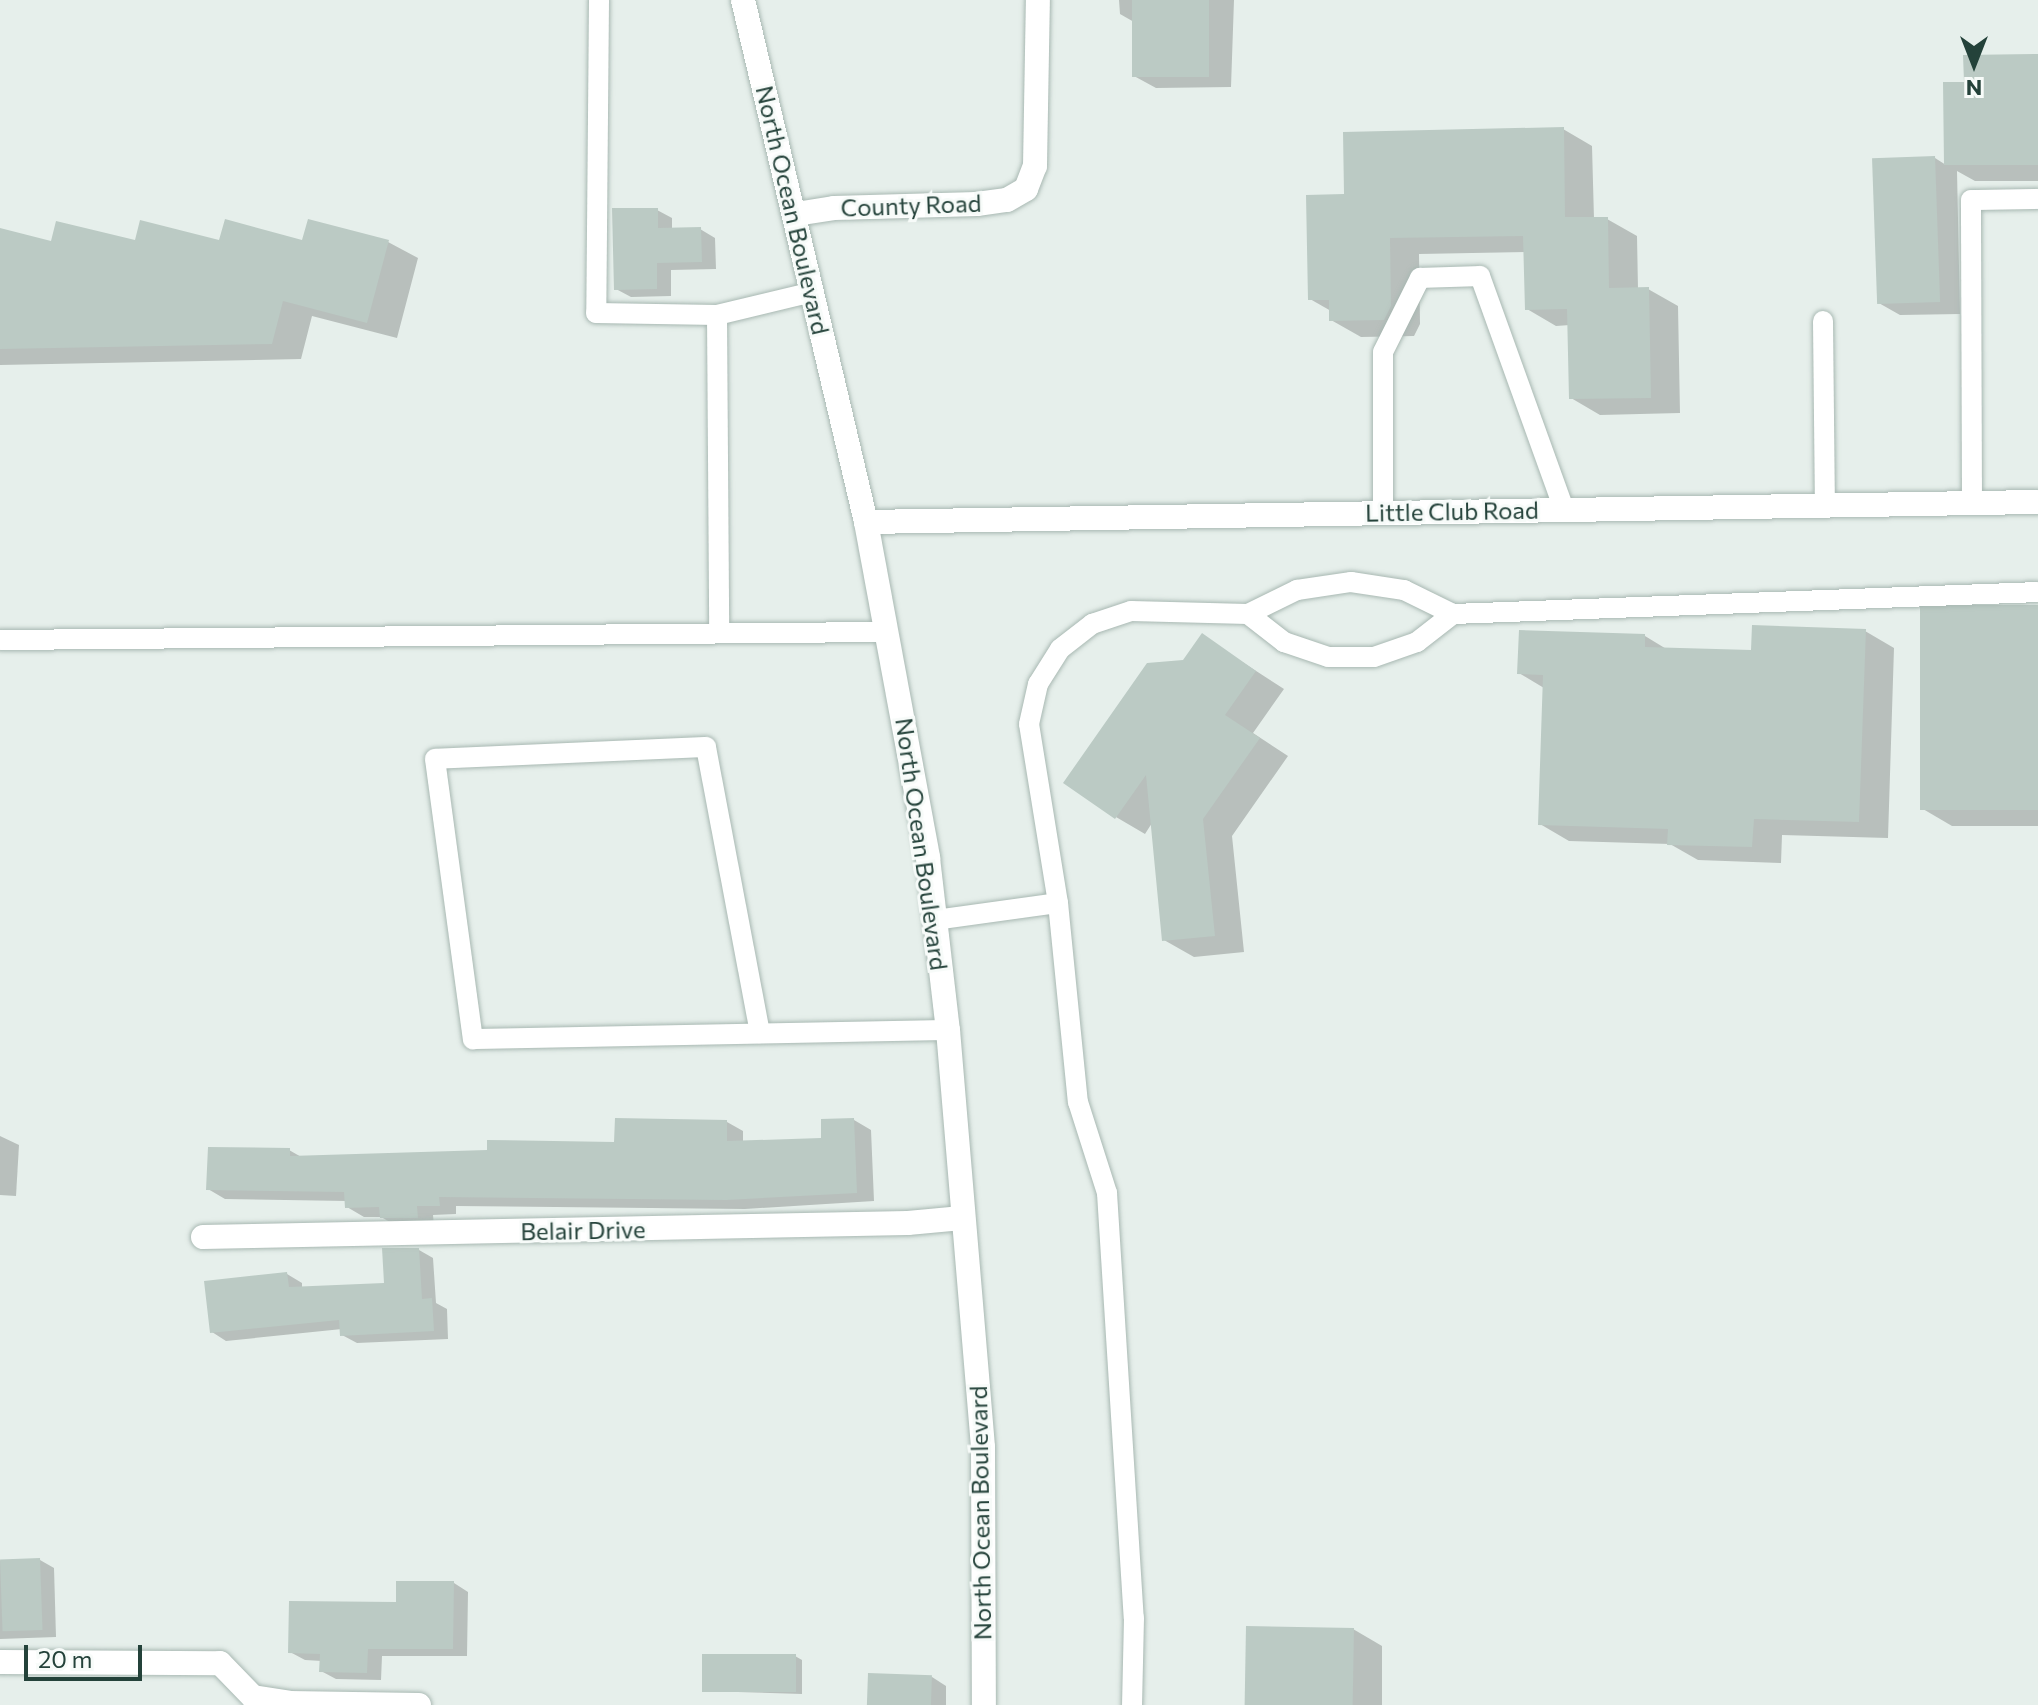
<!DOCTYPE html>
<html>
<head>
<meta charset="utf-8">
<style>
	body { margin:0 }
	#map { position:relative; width:2038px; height:1705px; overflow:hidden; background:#e6efeb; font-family:Commissioner,sans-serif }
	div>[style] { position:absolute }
	.shadow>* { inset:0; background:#0003 }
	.building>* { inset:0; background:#bbcac4; transform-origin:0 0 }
	.roads { filter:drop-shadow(0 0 2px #a8b8b2) drop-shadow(0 0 2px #a8b8b2) }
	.service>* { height:20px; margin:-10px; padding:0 10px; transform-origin:10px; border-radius:10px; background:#fff }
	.minor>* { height:24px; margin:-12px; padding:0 12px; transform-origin:12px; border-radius:12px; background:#fff }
	.secondary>* { height:24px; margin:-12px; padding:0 12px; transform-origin:12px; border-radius:12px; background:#fff }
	span { translate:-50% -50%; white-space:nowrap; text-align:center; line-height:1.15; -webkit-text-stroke:6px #f7fbf9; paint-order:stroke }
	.street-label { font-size:24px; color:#24423a }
	.north { position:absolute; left:1934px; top:24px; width:80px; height:80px; -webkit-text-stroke:6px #f7fbf9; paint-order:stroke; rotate:180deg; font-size:22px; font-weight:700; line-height:32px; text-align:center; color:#24423a }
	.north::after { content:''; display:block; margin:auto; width:28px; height:36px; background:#24423a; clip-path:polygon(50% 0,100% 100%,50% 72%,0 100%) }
	.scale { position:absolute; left:24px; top:1645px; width:118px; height:36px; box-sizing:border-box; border:4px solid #24423a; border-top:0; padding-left:10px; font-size:24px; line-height:28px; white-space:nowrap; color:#24423a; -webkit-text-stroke:6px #f7fbf9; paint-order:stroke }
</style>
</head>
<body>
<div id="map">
	<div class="shadow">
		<div style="clip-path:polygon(1119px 0,1234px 0,1231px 87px,1156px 88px,1134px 76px,1134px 22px,1120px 14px)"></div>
		<div style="clip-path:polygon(2038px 56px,2038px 181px,1975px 181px,1957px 171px,1960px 314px,1900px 315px,1877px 302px,1935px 158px,1946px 165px,1966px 84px)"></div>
		<div style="clip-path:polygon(1563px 129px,1592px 146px,1594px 219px,1607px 219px,1637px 236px,1638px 289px,1648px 289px,1678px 306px,1680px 413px,1600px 415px,1571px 398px,1570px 325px,1556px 326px,1527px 309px,1526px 252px,1419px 254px,1420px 324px,1414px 336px,1361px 337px,1331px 320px,1331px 311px,1310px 299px,1346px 196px)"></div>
		<div style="clip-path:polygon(657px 210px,672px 218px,672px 230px,700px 229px,715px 238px,716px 269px,671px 270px,671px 296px,631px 297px,616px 289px)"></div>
		<div style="clip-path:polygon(0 231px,52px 244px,388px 242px,418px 258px,397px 338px,312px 316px,301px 359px,0 365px)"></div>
		<div style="clip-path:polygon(2038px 607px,2038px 826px,1952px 826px,1923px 809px)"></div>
		<div style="clip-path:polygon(1865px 631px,1894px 648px,1888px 838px,1782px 835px,1781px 863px,1698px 860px,1670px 844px,1569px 841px,1540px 824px,1544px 688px,1519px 673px,1645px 636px,1668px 650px,1753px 652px)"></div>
		<div style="clip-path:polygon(1202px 636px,1284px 689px,1253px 733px,1288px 756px,1232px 836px,1244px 952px,1194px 957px,1164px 940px,1152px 823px,1145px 834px,1116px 817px,1184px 662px)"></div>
		<div style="clip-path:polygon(854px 1120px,871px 1130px,874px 1201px,745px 1209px,456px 1206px,456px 1214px,433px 1215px,434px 1226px,399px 1227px,381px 1217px,364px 1217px,347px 1207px,347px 1201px,225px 1199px,208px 1189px,289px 1150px,303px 1158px,489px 1152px,616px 1144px,727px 1122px,743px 1131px,743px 1143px,823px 1140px)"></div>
		<div style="clip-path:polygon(0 1136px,19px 1145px,16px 1196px,0 1195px)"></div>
		<div style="clip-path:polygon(419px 1250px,433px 1258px,436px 1303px,447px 1309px,448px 1339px,357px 1343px,342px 1335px,342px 1329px,226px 1341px,212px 1332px,287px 1274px,302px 1283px,302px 1289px,387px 1285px)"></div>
		<div style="clip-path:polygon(40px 1560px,54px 1568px,56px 1637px,0 1639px,0 1561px)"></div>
		<div style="clip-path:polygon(454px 1583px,468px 1592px,467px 1656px,382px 1656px,381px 1680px,336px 1679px,321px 1671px,322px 1661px,305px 1660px,290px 1652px)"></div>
		<div style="clip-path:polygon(1353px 1629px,1382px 1646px,1382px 1705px,1247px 1705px)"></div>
		<div style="clip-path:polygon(795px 1656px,802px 1660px,802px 1694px,702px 1691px)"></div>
		<div style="clip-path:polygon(932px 1677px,946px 1686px,946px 1705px,869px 1705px)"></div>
	</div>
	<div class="building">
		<div style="left:1132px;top:0;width:77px;height:77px"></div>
		<div style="clip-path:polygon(2038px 54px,2038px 165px,1944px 165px,1943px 82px,1964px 82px,1963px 55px)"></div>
		<div style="clip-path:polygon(1564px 127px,1565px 217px,1608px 217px,1609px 288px,1649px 287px,1651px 398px,1569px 399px,1567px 309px,1525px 310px,1523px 236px,1390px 238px,1391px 306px,1384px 320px,1329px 321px,1329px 300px,1308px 300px,1306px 195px,1344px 194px,1343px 132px)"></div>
		<div style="left:1935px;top:156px;width:146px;height:63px;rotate:88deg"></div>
		<div style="clip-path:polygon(612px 208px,658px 208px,658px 228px,701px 227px,702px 262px,657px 263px,657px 289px,614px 290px)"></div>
		<div style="clip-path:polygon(225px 219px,302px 240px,308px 219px,389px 240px,367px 323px,283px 301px,272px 344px,0 349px,0 228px,51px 241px,56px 221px,135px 240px,140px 220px,219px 240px)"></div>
		<div style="left:2038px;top:605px;width:205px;height:118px;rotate:90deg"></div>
		<div style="clip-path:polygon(1752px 625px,1866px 629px,1859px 822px,1754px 819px,1752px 847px,1667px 845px,1668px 829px,1538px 825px,1543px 675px,1517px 674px,1519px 630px,1645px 634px,1645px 647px,1751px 650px)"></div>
		<div style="clip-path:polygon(1202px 633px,1256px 671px,1225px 715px,1260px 738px,1203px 819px,1215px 936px,1162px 941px,1146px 775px,1115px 819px,1063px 783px,1147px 663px,1183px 660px)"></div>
		<div style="clip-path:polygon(615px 1118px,727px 1120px,727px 1141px,821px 1138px,821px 1119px,854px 1118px,857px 1193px,726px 1200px,439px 1197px,440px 1206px,417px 1206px,418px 1218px,380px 1218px,379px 1207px,345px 1208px,344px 1192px,206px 1190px,208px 1147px,290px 1148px,290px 1156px,487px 1150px,487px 1140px,614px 1142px)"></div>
		<div style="clip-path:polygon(382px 1248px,419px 1248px,422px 1299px,432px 1298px,434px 1331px,340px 1336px,339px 1320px,210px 1333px,204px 1281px,287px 1272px,289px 1287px,384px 1283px)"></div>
		<div style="left:40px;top:1558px;width:72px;height:40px;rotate:88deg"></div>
		<div style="clip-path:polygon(396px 1581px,454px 1581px,453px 1649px,368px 1649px,367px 1673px,319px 1672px,320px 1654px,288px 1653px,289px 1601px,396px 1602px)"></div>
		<div style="left:1246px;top:1626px;width:108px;height:79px;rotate:1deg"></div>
		<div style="left:702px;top:1654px;width:94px;height:38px"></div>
		<div style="left:868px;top:1673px;width:64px;height:32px;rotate:2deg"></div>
	</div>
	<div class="roads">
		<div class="service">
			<div style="left:599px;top:0;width:313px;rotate:90.5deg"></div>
			<div style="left:596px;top:313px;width:121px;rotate:0.9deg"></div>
			<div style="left:717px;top:315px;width:99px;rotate:-13.5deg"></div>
			<div style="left:717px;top:315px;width:318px;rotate:89.6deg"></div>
			<div style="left:1823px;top:321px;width:184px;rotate:89.4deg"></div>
			<div style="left:1972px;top:503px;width:303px;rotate:-90.2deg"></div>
			<div style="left:1971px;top:200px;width:67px;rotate:-0.9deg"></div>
			<div style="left:1383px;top:513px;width:161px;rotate:-90deg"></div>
			<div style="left:1383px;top:352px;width:83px;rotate:-63.4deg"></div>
			<div style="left:1420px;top:278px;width:60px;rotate:-1.9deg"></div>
			<div style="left:1480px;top:276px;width:248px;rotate:70.2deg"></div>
			<div style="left:1248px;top:614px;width:55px;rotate:-26.1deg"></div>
			<div style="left:1297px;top:590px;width:55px;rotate:-8.4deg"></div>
			<div style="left:1351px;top:582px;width:54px;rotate:8.6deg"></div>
			<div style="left:1404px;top:590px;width:55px;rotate:26.1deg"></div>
			<div style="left:0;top:640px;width:887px;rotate:-0.52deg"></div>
			<div style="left:1058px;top:903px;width:200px;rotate:84.3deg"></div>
			<div style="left:1078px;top:1102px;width:96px;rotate:72.3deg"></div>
			<div style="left:1107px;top:1193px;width:426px;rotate:86.4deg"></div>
			<div style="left:1134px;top:1618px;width:87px;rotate:91.3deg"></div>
			<div style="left:935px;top:920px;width:124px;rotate:-7.9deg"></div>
			<div style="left:1058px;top:903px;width:181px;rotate:-99.2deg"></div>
			<div style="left:1029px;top:724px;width:41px;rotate:-77.3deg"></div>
			<div style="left:1038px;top:684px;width:41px;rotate:-57.8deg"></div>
			<div style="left:1060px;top:649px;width:41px;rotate:-38deg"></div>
			<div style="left:1092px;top:624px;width:41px;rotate:-18.4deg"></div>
			<div style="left:1131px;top:611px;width:117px;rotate:1.5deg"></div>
			<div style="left:1248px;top:614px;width:46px;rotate:37.9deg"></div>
			<div style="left:1284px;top:642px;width:46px;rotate:18.8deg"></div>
			<div style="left:1328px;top:657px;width:46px"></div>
			<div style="left:1374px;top:657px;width:46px;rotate:-19.2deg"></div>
			<div style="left:1417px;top:642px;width:46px;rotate:-37.9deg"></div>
			<div style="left:1453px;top:614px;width:585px;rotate:-2.15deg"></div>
			<div style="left:760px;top:1033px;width:291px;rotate:-100.7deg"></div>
			<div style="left:706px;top:747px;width:271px;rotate:177.5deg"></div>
			<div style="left:435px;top:759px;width:283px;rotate:82.3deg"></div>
			<div style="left:473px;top:1039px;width:475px;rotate:-1.1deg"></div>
		</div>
		<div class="minor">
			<div style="left:796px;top:214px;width:38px;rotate:-9deg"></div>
			<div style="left:834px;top:208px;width:143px;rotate:-1.6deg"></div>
			<div style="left:977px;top:204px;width:30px;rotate:-8deg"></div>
			<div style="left:1007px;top:200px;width:22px;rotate:-30deg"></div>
			<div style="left:1026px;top:189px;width:25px;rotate:-69deg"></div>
			<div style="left:1035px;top:166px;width:166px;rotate:-89deg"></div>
			<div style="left:866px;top:522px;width:1172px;rotate:-0.98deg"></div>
			<div style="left:203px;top:1237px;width:705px;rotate:-1.14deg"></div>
			<div style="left:908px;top:1223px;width:54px;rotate:-5.3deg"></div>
			<div style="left:0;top:1662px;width:220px;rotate:0.3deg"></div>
			<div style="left:220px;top:1663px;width:47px;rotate:45.9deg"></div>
			<div style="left:253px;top:1697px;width:36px;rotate:9deg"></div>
			<div style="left:289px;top:1703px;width:130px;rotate:0.9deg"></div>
		</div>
		<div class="secondary">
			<div style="left:743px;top:0;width:536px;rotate:76.74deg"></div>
			<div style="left:866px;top:522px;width:342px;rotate:79.5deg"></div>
			<div style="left:928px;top:858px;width:173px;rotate:83.4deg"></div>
			<div style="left:948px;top:1030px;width:418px;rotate:85.2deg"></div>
			<div style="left:983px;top:1447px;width:258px;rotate:89.8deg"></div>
		</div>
	</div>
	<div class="street-label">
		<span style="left:911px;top:205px;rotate:-2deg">County Road</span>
		<span style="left:793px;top:210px;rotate:77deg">North Ocean Boulevard</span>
		<span style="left:1452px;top:511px;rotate:-1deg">Little Club Road</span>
		<span style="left:922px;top:844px;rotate:82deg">North Ocean Boulevard</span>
		<span style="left:583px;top:1230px;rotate:-1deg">Belair Drive</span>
		<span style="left:980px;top:1513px;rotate:-91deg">North Ocean Boulevard</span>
	</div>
	<div class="north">N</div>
	<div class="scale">20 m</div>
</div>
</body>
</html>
